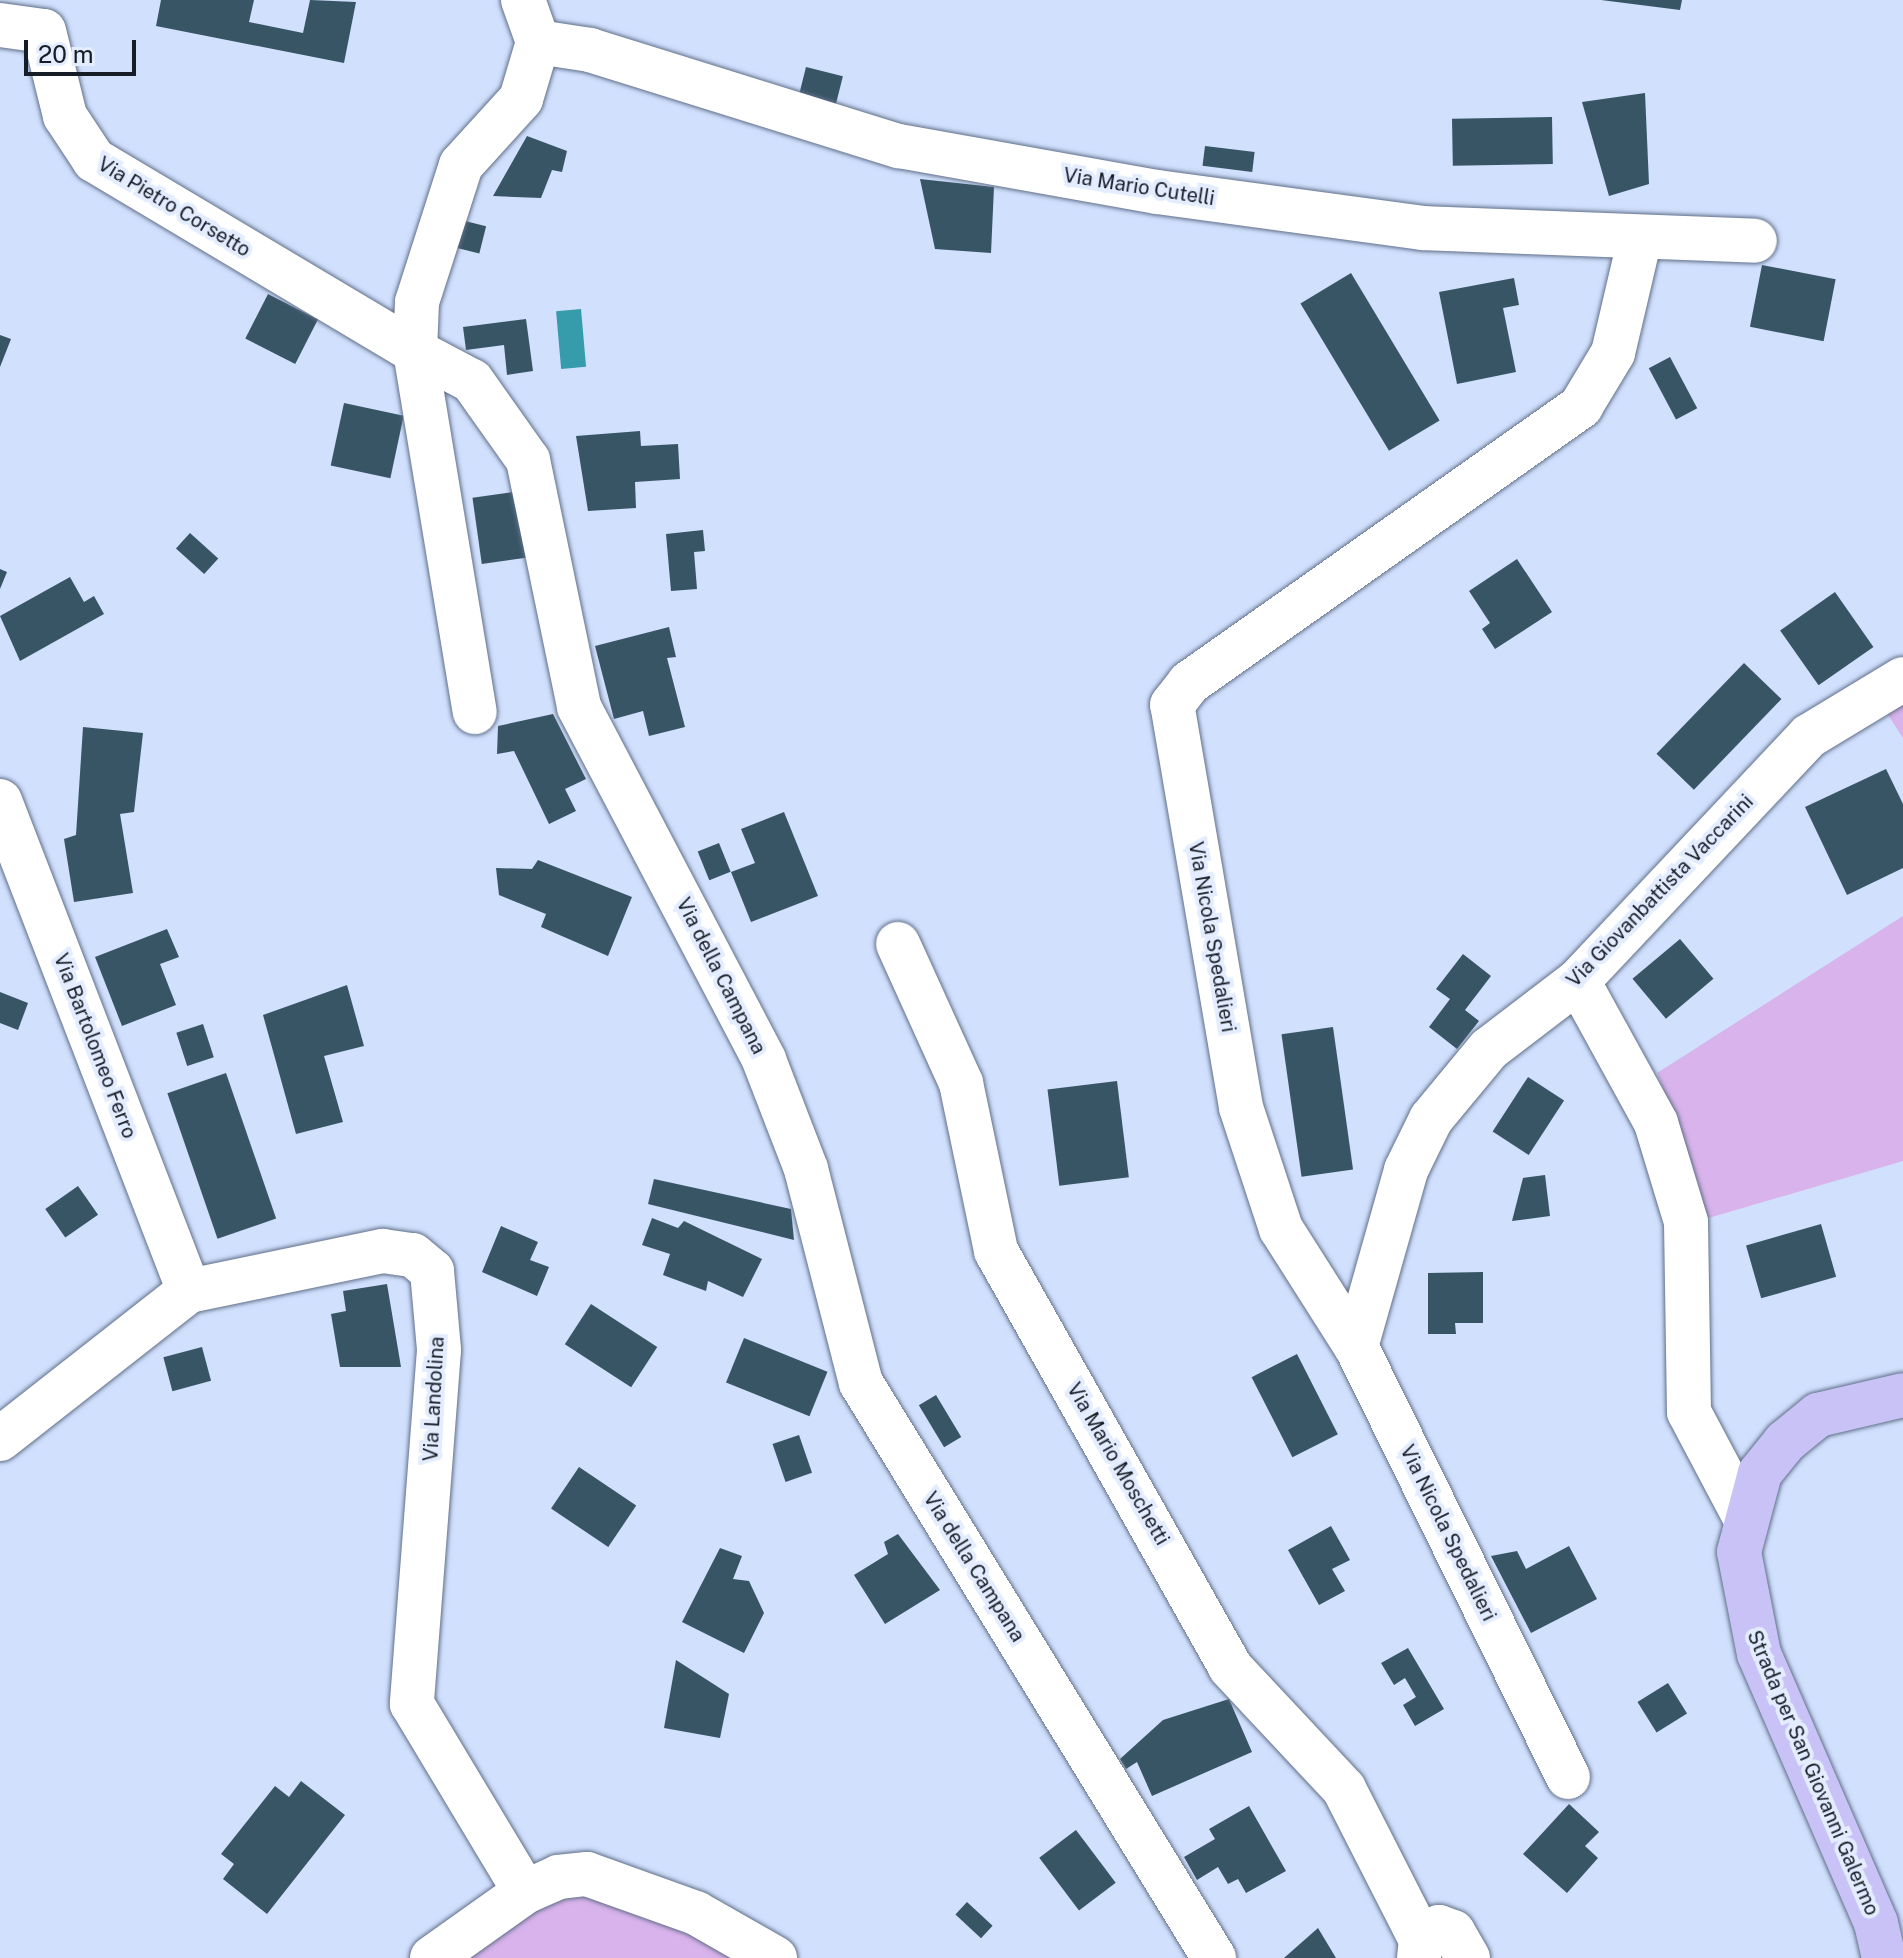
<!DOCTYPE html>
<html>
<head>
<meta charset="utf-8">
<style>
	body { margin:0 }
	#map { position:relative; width:1903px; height:1958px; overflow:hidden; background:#d0e0fd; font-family:"Public Sans",sans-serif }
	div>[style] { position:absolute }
	.green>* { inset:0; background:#d9b3ec }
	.water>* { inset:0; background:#369baa; transform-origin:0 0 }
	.building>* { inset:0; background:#385565; transform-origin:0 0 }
	.roads { filter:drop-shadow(0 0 2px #616f89) drop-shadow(0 0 2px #616f89) }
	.minor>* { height:44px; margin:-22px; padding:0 22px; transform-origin:22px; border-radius:22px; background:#fff }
	.major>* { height:44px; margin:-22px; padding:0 22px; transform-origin:22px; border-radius:22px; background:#c8c2f7 }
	span { translate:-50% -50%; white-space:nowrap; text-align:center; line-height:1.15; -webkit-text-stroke:8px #e3edff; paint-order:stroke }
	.street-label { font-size:20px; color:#171d27 }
	.scale { position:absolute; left:24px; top:40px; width:112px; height:36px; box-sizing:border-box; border:4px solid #171d27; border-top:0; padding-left:10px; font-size:24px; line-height:28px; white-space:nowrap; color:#171d27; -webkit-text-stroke:6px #e3edff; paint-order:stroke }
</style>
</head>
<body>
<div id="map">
	<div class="green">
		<div style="clip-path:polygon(1903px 696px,1903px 738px,1883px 707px)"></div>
		<div style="clip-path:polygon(1903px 916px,1903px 1161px,1702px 1220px,1683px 1140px,1657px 1073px)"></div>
		<div style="clip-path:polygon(587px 1893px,617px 1898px,741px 1958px,463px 1958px,531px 1910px)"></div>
	</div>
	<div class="water">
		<div style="left:581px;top:309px;width:58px;height:25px;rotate:85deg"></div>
	</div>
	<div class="building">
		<div style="clip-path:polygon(161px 0,254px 0,249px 22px,303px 33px,310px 0,356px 2px,344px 63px,156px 26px)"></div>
		<div style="clip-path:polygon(1601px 0,1682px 0,1680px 10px)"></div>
		<div style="left:806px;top:67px;width:38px;height:31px;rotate:14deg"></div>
		<div style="clip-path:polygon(1645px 93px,1649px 184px,1609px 196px,1582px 102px)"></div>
		<div style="left:1552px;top:117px;width:47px;height:100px;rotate:89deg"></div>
		<div style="clip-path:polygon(527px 136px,567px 151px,562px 172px,552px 170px,541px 198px,493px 196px)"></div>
		<div style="left:1205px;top:146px;width:50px;height:20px;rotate:7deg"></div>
		<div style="clip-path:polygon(920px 179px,994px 187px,991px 253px,935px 249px)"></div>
		<div style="left:457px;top:219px;width:30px;height:28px;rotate:14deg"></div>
		<div style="left:1762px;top:265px;width:75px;height:63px;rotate:11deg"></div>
		<div style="left:1351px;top:273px;width:172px;height:59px;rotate:59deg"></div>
		<div style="clip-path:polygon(1514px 278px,1519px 305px,1503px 308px,1516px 372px,1457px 384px,1439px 292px)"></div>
		<div style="left:268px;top:294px;width:56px;height:50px;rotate:27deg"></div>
		<div style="clip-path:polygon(526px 319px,533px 371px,507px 375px,504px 345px,466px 350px,463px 327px)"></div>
		<div style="clip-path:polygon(0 335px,11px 339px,0 367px)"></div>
		<div style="left:1670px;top:357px;width:58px;height:24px;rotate:62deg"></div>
		<div style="left:344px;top:403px;width:61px;height:64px;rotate:12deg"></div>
		<div style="clip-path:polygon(640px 431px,641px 446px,678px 444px,680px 479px,635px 482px,636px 508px,588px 511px,576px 436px)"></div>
		<div style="left:520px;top:491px;width:67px;height:48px;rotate:82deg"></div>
		<div style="clip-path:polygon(703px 530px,705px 551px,694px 552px,697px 589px,671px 591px,666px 534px)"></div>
		<div style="left:190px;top:533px;width:38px;height:21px;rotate:42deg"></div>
		<div style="clip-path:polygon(1517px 559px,1552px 612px,1495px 649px,1482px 629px,1490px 623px,1469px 591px)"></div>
		<div style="clip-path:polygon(0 569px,7px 572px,0 589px)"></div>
		<div style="clip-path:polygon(70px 577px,84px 602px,94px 596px,104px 614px,20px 661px,0 616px)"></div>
		<div style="left:1835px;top:592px;width:67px;height:67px;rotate:55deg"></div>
		<div style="clip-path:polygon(669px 627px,676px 657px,667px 658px,685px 727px,649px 736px,643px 711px,614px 719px,595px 646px)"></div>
		<div style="left:1744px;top:663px;width:52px;height:126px;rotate:44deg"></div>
		<div style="clip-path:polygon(553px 714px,586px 779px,565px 789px,576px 811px,549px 824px,514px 751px,497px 754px,498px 726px)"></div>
		<div style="clip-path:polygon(83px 727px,143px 733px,134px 812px,120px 814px,133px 893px,74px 902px,64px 839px,76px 835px)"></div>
		<div style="clip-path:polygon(1886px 769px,1903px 804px,1903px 868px,1847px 895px,1805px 807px)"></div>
		<div style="clip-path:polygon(784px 812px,818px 896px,751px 922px,731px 872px,755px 863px,741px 829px)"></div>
		<div style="left:719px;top:843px;width:31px;height:23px;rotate:68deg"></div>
		<div style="clip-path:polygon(538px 860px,632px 897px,608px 956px,541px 927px,546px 914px,499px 895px,496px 868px,532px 869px)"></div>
		<div style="clip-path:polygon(167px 929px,179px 957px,160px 964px,176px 1005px,122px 1026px,95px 957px)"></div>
		<div style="left:1680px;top:939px;width:52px;height:62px;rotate:50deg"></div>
		<div style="clip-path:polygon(1463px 954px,1491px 976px,1465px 1010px,1479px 1021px,1457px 1049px,1429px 1027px,1450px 999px,1436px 989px)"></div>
		<div style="clip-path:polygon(347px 985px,364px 1046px,324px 1056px,343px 1122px,296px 1134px,263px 1015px)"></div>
		<div style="clip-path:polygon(0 992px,28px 1003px,18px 1030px,0 1023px)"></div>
		<div style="left:203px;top:1024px;width:35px;height:28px;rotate:72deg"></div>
		<div style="left:1333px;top:1027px;width:144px;height:52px;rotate:82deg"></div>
		<div style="left:226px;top:1073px;width:154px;height:62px;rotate:71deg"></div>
		<div style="left:1528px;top:1077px;width:43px;height:65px;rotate:33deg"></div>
		<div style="left:1117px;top:1081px;width:97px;height:70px;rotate:83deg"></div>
		<div style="clip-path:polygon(1545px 1175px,1550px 1216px,1512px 1221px,1523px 1178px)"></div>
		<div style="clip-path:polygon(654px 1179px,791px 1209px,794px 1240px,648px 1204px)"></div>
		<div style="left:78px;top:1186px;width:35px;height:40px;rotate:55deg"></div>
		<div style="clip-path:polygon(652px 1218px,678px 1228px,684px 1221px,762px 1259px,743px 1297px,708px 1281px,706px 1291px,663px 1275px,670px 1254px,642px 1245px)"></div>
		<div style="left:1821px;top:1224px;width:55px;height:78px;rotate:74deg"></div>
		<div style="clip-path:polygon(501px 1226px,538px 1242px,530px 1260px,549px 1267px,537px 1296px,482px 1272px)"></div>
		<div style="clip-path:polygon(1483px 1272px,1483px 1323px,1455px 1323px,1456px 1334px,1428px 1334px,1428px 1273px)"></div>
		<div style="clip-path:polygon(387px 1284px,401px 1367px,340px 1367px,331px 1314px,346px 1311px,343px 1291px)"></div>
		<div style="left:591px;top:1304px;width:79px;height:48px;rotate:33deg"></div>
		<div style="left:744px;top:1338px;width:90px;height:48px;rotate:22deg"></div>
		<div style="left:202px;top:1347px;width:35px;height:40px;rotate:75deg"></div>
		<div style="left:1297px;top:1354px;width:90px;height:51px;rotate:63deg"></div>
		<div style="left:936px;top:1395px;width:49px;height:20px;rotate:59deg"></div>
		<div style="left:799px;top:1435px;width:40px;height:28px;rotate:71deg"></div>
		<div style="left:579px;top:1467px;width:69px;height:50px;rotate:34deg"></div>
		<div style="clip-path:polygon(1331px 1526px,1350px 1560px,1332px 1569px,1345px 1591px,1319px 1605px,1288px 1550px)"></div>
		<div style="clip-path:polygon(898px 1534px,940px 1590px,885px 1624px,854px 1575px,888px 1554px,884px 1542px)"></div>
		<div style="clip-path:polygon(1569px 1546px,1597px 1599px,1531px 1633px,1491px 1556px,1517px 1551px,1526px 1569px)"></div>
		<div style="clip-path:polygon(720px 1548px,742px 1556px,733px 1579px,749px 1581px,764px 1613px,744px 1653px,682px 1622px)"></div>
		<div style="clip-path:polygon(1408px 1648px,1444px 1709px,1415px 1726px,1403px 1705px,1416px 1697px,1405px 1678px,1394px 1685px,1381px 1663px)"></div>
		<div style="clip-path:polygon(676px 1660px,729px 1694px,720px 1738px,664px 1728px)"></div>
		<div style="left:1668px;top:1683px;width:36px;height:36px;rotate:58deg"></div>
		<div style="clip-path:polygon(1229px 1699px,1252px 1752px,1152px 1796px,1137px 1762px,1126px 1769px,1120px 1759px,1163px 1720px)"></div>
		<div style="clip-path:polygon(301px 1781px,345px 1815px,267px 1914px,223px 1879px,234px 1864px,221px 1854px,275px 1786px,289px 1797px)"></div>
		<div style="clip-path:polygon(1569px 1804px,1599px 1832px,1585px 1846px,1598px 1858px,1567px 1893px,1523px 1854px)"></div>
		<div style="clip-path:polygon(1249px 1806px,1286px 1871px,1246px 1893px,1238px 1879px,1228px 1884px,1218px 1867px,1197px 1880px,1184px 1857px,1215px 1839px,1209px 1829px)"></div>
		<div style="left:1076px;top:1830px;width:66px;height:46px;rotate:53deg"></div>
		<div style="left:967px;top:1902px;width:35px;height:17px;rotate:43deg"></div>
		<div style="clip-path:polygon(1318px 1928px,1336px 1958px,1284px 1958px)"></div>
	</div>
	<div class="roads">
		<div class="minor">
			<div style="left:523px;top:0;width:45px;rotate:70.3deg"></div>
			<div style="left:538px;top:42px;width:59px;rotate:106.6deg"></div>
			<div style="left:521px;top:99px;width:89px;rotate:132.3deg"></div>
			<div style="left:461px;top:165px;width:144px;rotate:107.8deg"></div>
			<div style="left:417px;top:302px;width:49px;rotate:92.3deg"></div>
			<div style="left:415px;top:351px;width:64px;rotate:27.8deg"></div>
			<div style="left:472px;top:381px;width:97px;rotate:54.7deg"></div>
			<div style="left:528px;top:460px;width:252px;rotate:78.3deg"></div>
			<div style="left:579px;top:707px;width:399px;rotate:62.3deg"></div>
			<div style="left:764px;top:1060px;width:117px;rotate:68.9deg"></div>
			<div style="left:806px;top:1169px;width:221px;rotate:75.6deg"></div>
			<div style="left:861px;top:1383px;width:675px;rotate:58.45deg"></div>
			<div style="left:0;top:25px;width:44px;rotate:7.8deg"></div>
			<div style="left:44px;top:31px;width:88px;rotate:76.1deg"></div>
			<div style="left:65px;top:116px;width:53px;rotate:56.6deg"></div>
			<div style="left:94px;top:160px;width:374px;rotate:30.8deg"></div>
			<div style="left:415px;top:351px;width:366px;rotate:80.6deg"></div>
			<div style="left:538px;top:42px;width:53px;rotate:8.7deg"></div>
			<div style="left:590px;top:50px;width:324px;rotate:17.3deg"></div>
			<div style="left:899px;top:146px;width:262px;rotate:10.1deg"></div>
			<div style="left:1157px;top:192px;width:268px;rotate:7.7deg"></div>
			<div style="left:1423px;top:228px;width:332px;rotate:2.2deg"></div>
			<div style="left:0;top:801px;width:525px;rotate:68.91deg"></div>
			<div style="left:898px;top:944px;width:153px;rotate:65.6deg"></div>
			<div style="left:961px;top:1083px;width:172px;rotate:78.2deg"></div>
			<div style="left:996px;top:1251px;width:477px;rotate:60.6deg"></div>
			<div style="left:1230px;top:1667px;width:167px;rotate:46.9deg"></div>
			<div style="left:1344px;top:1789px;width:169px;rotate:63deg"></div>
			<div style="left:1578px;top:981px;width:162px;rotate:61.2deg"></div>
			<div style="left:1656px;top:1123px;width:103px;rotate:73.1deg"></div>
			<div style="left:1686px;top:1222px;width:190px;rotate:89.1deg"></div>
			<div style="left:1689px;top:1412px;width:115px;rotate:62.1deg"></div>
			<div style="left:1356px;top:1347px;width:184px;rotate:-74.2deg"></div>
			<div style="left:1406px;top:1170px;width:57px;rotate:-63.9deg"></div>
			<div style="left:1431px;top:1119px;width:91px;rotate:-50.4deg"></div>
			<div style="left:1489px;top:1049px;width:112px;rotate:-37.4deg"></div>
			<div style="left:1578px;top:981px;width:337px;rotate:-46.7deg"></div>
			<div style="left:1809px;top:736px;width:110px;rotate:-31.2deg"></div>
			<div style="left:0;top:1439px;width:240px;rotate:-38.1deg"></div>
			<div style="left:189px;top:1291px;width:198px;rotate:-11.7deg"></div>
			<div style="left:383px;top:1251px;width:30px;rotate:8deg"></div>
			<div style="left:413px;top:1255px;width:25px;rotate:40deg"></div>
			<div style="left:432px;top:1271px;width:79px;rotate:84.9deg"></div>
			<div style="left:439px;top:1350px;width:355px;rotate:94.4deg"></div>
			<div style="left:412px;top:1704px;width:219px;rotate:59deg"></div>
			<div style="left:1568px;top:1777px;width:479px;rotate:-116.2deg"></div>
			<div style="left:1356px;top:1347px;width:140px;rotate:-122.4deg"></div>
			<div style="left:1281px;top:1229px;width:128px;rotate:-108.2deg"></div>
			<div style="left:1241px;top:1107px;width:408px;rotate:-99.7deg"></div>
			<div style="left:1172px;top:705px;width:28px;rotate:-52deg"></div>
			<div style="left:1189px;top:683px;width:480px;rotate:-35.2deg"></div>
			<div style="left:1581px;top:406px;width:62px;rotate:-58.9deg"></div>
			<div style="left:1613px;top:353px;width:114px;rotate:-76.8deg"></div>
			<div style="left:432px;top:1958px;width:114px;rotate:-35.4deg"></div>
			<div style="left:525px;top:1892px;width:36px;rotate:-24deg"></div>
			<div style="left:558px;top:1877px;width:29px;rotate:-6deg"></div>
			<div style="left:587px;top:1874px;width:116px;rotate:19.7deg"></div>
			<div style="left:696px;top:1913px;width:91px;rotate:29.7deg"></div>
			<div style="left:1419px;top:1958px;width:18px;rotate:-84deg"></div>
			<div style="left:1421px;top:1940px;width:22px;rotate:-36deg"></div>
			<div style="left:1439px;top:1927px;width:15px;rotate:20deg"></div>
			<div style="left:1453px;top:1932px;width:30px;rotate:60deg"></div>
		</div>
		<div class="major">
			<div style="left:1884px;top:1958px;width:36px;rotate:-103deg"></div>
			<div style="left:1876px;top:1923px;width:293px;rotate:-113.5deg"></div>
			<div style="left:1759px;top:1654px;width:104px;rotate:-101.1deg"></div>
			<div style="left:1739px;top:1552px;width:82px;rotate:-75.1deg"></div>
			<div style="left:1760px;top:1473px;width:40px;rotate:-51deg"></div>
			<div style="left:1785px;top:1442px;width:43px;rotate:-39.3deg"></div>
			<div style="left:1818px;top:1415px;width:87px;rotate:-13.2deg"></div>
		</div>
	</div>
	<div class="street-label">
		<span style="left:1139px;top:187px;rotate:9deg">Via Mario Cutelli</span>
		<span style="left:174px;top:207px;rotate:31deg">Via Pietro Corsetto</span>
		<span style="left:1660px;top:891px;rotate:-46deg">Via Giovanbattista Vaccarini</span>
		<span style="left:1212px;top:937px;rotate:80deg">Via Nicola Spedalieri</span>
		<span style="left:721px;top:976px;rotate:63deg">Via della Campana</span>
		<span style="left:95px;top:1046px;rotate:69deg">Via Bartolomeo Ferro</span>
		<span style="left:434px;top:1399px;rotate:-87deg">Via Landolina</span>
		<span style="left:1118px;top:1464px;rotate:60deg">Via Mario Moschetti</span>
		<span style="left:1448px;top:1533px;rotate:64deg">Via Nicola Spedalieri</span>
		<span style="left:974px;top:1567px;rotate:58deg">Via della Campana</span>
		<span style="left:1813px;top:1773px;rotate:67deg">Strada per San Giovanni Galermo</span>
	</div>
	<div class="scale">20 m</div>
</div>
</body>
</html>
